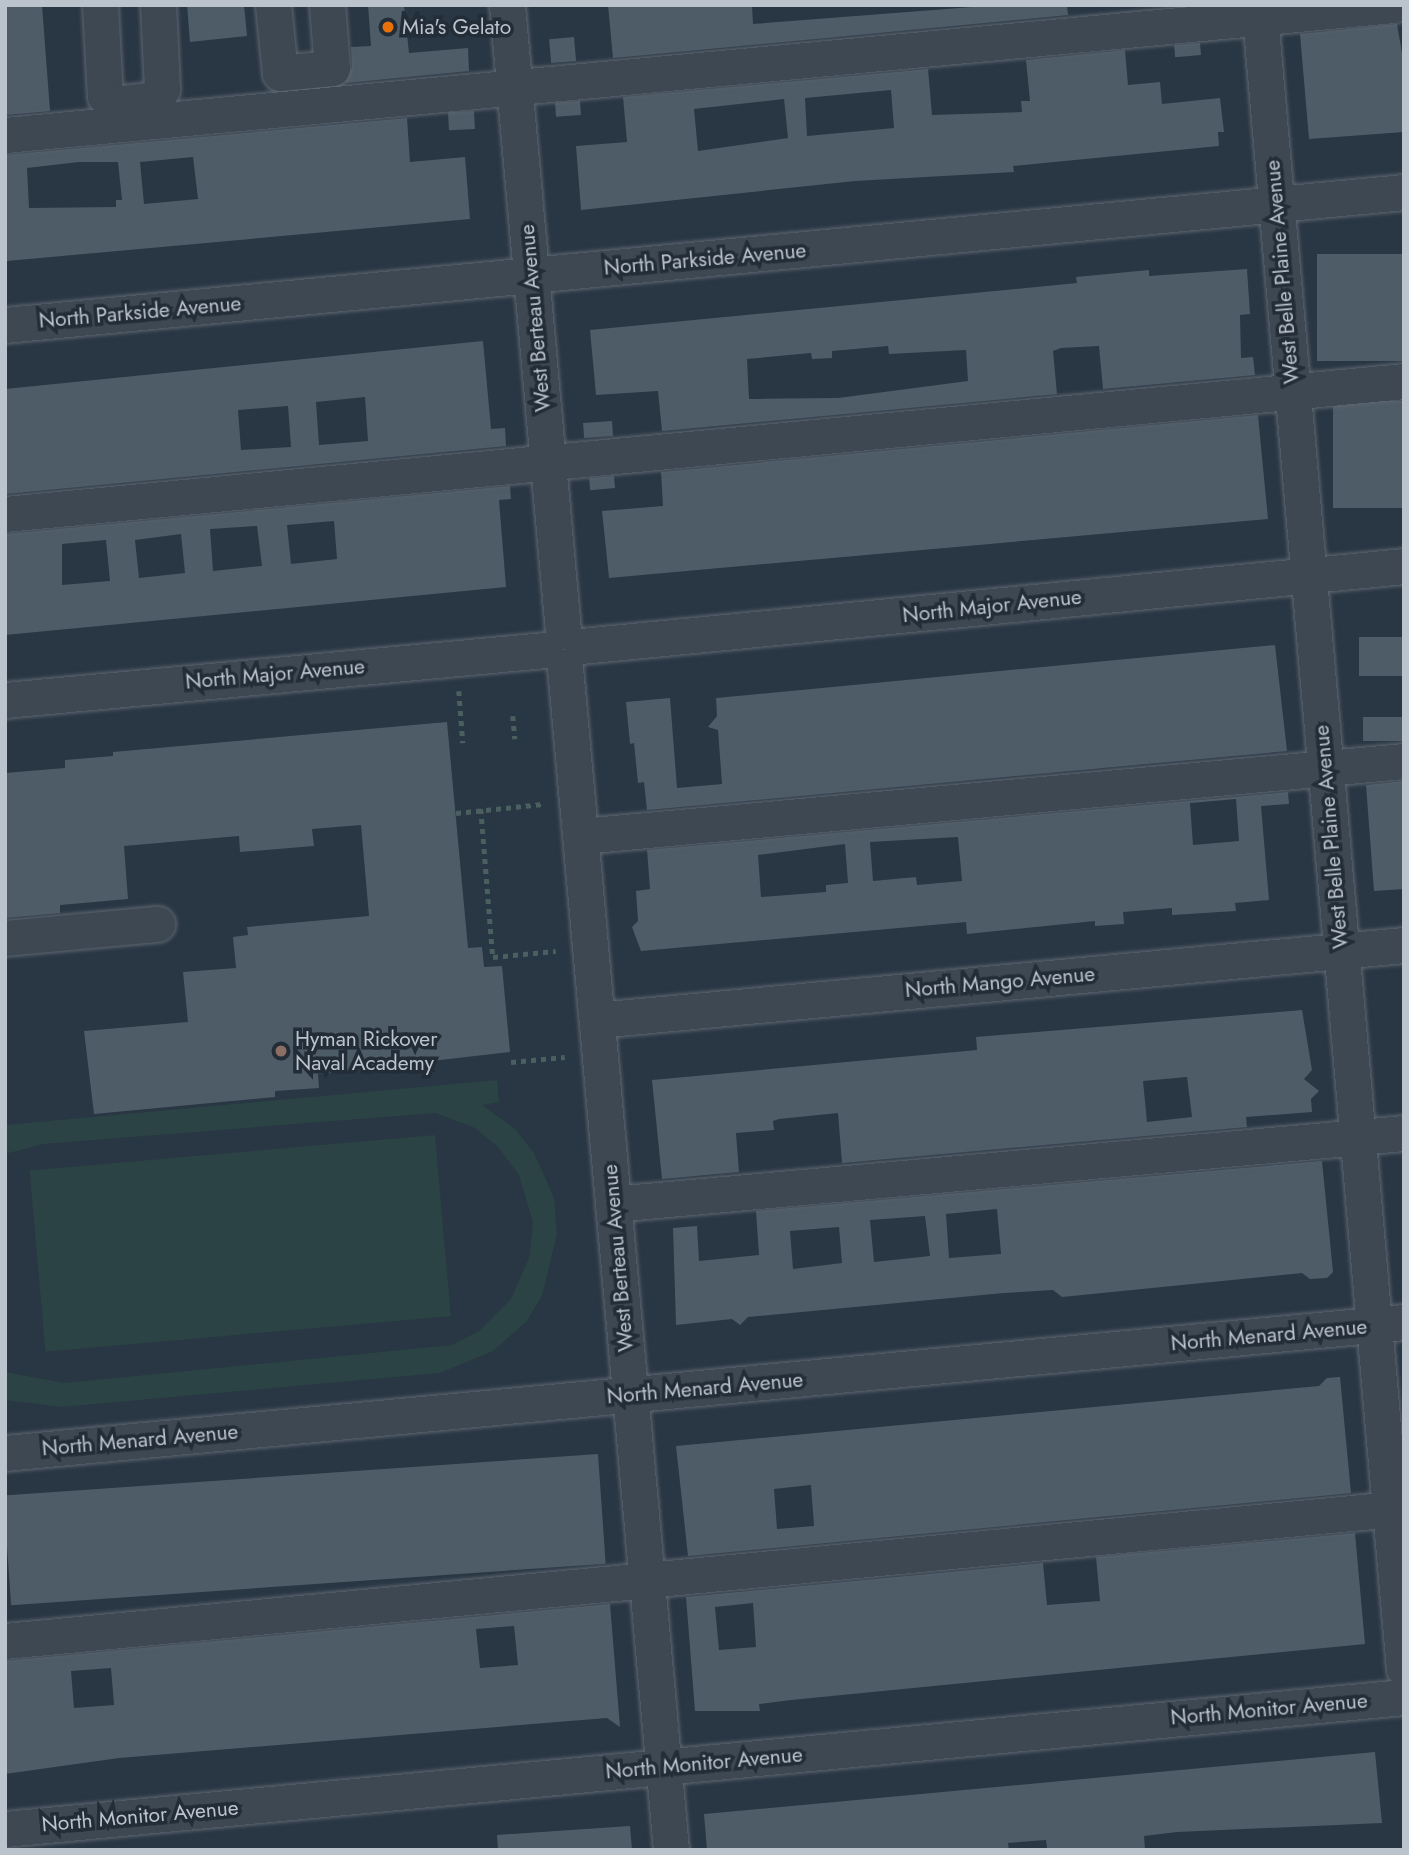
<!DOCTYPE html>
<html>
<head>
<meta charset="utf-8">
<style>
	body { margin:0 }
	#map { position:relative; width:1409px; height:1855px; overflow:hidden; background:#293643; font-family:Jost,sans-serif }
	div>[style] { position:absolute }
	.green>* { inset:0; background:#2b4344; transform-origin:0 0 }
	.building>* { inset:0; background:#4e5c68; transform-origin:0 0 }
	.path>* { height:4.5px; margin-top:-2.25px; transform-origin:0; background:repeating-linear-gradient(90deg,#4a5f60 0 5px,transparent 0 10px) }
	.roads { filter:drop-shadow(0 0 2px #5c6670) drop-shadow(0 0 2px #5c6670) }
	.minor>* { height:35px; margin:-17.5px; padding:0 17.5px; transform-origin:17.5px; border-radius:17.5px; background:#3d4852 }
	.dots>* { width:19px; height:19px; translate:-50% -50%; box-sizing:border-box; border:4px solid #222d38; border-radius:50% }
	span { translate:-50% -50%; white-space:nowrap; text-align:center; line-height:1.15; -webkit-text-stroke:7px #222d38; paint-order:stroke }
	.poi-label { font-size:21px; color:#bbc3cc }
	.left { translate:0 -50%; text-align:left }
	.street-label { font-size:21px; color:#bbc3cc }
	.frame { position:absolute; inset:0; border:7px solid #bbc3cc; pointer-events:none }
</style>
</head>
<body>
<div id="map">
	<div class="green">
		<div style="clip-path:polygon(497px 1080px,499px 1102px,482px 1105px,514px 1128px,534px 1153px,554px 1198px,557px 1234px,542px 1296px,526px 1322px,493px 1351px,440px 1373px,62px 1407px,5px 1400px,5px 1372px,64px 1383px,452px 1345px,479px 1331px,511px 1299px,529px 1258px,533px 1222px,519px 1175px,498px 1147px,475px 1128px,436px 1113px,43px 1144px,5px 1154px,5px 1125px)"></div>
		<div style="left:435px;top:1135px;width:182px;height:407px;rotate:85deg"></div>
	</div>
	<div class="building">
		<div style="clip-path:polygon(5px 5px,42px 5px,50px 111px,5px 115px)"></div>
		<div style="clip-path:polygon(187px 5px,244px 5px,247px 36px,190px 42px)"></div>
		<div style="clip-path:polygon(368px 5px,404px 5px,409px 53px,468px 48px,469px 71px,345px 83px,352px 67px,351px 47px,371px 46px)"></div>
		<div style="clip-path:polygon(608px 5px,752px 5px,753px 24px,998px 5px,1067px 5px,1068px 15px,613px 58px)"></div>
		<div style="clip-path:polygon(1397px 24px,1404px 65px,1404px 132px,1309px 139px,1300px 34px)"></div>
		<div style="left:574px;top:37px;width:24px;height:25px;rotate:85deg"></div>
		<div style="left:1200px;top:43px;width:12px;height:26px;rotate:85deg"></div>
		<div style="clip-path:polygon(evenodd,1125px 50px,1128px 85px,1160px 82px,1162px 104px,1220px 98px,1224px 132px,1218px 132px,1219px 146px,1013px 166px,1014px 172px,855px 181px,581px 210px,576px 146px,627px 142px,623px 97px,928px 69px,932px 115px,1022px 112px,1021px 101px,1030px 101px,1026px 60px,1125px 50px,891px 90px,894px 128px,807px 136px,805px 98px,891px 90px,1125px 50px,784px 99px,788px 138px,698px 151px,694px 109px,784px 99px)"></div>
		<div style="left:580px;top:101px;width:14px;height:25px;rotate:86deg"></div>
		<div style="left:474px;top:111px;width:18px;height:26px;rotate:87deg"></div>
		<div style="clip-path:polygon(evenodd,407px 118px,410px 162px,465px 157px,470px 219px,7px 261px,5px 155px,407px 118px,193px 157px,198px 199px,144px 204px,140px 162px,193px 157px,407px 118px,79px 162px,118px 162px,122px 200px,116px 200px,116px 207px,29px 208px,27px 168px,79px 162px)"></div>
		<div style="left:1404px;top:254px;width:107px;height:87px;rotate:90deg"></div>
		<div style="clip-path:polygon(evenodd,1247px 269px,1250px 314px,1240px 315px,1241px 358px,1253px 357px,1255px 375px,1103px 389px,1099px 346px,1061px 348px,1053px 351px,1057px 394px,662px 431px,658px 391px,596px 395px,590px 330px,1077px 283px,1076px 277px,1149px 270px,1149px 276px,1247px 269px,888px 346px,889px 354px,966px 350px,968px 381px,838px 398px,749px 399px,747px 359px,811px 353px,812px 359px,832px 358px,832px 351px,888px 346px)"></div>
		<div style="clip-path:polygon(evenodd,483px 341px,491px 429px,505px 428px,506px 446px,5px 494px,5px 389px,483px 341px,365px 397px,368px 441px,319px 445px,316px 402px,365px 397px,483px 341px,288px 406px,291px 447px,241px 450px,238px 410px,288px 406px)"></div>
		<div style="left:1404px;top:401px;width:107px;height:71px;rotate:90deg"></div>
		<div style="clip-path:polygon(1258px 415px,1268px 519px,609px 578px,602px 511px,663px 506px,661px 472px)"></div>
		<div style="left:612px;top:421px;width:15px;height:29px;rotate:86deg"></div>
		<div style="left:614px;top:476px;width:12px;height:25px;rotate:85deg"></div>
		<div style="clip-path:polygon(evenodd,510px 486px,511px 499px,499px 500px,506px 587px,5px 635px,5px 534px,510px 486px,334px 521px,337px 559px,291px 564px,287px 525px,334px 521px,510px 486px,257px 526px,262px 566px,213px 571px,210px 529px,257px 526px,510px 486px,181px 534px,185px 573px,139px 578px,135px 540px,181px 534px,510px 486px,106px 540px,110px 581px,62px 585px,62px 544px,106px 540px)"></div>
		<div style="left:1404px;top:637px;width:39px;height:45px;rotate:90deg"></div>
		<div style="clip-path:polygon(1275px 645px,1287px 751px,647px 810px,644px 782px,638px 783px,634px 743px,630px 744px,626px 702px,670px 698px,677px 788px,722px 784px,718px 730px,708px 727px,717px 716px,716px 698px)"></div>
		<div style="left:1404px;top:717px;width:24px;height:41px;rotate:90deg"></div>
		<div style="clip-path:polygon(447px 722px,468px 948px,482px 947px,484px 967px,502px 966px,510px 1052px,318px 1074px,319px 1088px,275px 1091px,275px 1097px,94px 1114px,84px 1031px,188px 1022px,183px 972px,236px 968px,233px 937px,248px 935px,247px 927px,369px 916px,361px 825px,312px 829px,314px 846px,290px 848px,240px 852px,239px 836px,124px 846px,128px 899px,60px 905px,60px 913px,5px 918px,5px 773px,65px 768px,65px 760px,113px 756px,113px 752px)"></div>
		<div style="clip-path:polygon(1404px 781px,1404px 889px,1374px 891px,1366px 785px)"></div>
		<div style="clip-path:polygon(evenodd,1288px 792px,1289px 804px,1261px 806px,1269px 900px,1235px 903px,1236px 911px,1172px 915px,1172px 908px,1123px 912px,1124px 924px,1095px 926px,1095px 921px,967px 934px,966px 922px,641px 951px,632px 927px,638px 921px,636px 891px,650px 889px,647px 850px,1288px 792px,1236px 799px,1239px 841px,1193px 845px,1190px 803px,1236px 799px,1288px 792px,958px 837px,962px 881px,917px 885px,916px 877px,873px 881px,870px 842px,958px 837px,1288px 792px,845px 844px,848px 883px,826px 885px,826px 892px,761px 897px,758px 855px,845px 844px)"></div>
		<div style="clip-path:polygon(evenodd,1302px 1010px,1312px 1070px,1304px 1079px,1319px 1091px,1311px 1099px,1312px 1112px,1246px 1117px,1247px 1127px,842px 1163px,838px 1113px,779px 1119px,773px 1121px,774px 1130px,736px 1133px,739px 1172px,662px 1179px,652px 1080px,977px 1050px,976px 1037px,1302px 1010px,1187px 1077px,1192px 1117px,1147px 1122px,1143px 1081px,1187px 1077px)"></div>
		<div style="clip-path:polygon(evenodd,1322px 1161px,1333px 1272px,1327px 1278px,1310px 1279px,1302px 1273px,1062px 1297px,1053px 1290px,1004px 1293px,748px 1317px,740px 1325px,732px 1319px,676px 1325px,673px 1228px,697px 1226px,699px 1261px,759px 1255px,756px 1211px,1322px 1161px,997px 1209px,1001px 1254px,949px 1258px,946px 1214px,997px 1209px,1322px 1161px,925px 1216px,930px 1256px,874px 1262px,870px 1220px,925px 1216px,1322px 1161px,839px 1227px,842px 1263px,793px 1269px,790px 1231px,839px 1227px)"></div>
		<div style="clip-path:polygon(evenodd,1340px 1377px,1351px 1493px,688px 1556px,676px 1446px,1319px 1386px,1327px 1378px,1340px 1377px,811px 1485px,814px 1526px,777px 1529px,774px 1489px,811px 1485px)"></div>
		<div style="left:598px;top:1454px;width:110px;height:596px;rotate:86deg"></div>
		<div style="clip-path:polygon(evenodd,1355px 1533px,1365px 1644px,791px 1700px,759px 1704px,760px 1711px,695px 1711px,686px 1597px,1043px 1563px,1047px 1605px,1100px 1601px,1096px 1557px,1355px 1533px,753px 1603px,756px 1647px,719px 1650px,715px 1607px,753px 1603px)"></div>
		<div style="clip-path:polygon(evenodd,610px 1604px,620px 1727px,607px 1718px,119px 1758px,5px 1774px,5px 1661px,610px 1604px,514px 1626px,518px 1665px,480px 1668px,476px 1629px,514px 1626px,610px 1604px,111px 1668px,114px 1705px,74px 1708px,71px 1671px,111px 1668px)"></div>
		<div style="clip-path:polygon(1375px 1752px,1382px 1823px,1177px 1832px,1144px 1836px,1145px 1849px,1131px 1850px,1047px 1848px,1046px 1840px,1008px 1843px,1009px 1850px,707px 1850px,704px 1814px)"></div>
		<div style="clip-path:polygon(630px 1826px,632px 1850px,498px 1850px,497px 1835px)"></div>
	</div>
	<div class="path">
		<div style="left:459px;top:691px;width:52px;rotate:85.6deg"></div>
		<div style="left:513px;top:716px;width:23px;rotate:85deg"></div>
		<div style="left:481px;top:809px;width:148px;rotate:85.4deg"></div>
		<div style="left:493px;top:957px;width:63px;rotate:-5.4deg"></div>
		<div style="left:456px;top:813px;width:87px;rotate:-5.9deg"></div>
		<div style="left:511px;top:1062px;width:54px;rotate:-5.3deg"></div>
	</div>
	<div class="roads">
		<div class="minor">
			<div style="left:100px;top:5px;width:91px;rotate:86.9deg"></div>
			<div style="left:105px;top:96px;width:12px;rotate:42deg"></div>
			<div style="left:114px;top:104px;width:41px;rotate:-7deg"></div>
			<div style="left:155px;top:99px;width:12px;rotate:-55deg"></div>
			<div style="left:162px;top:89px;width:84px;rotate:-92.7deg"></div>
			<div style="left:273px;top:5px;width:68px;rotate:84.1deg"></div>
			<div style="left:280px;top:73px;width:52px;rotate:-5.5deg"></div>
			<div style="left:332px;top:68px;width:63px;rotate:-94.5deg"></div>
			<div style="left:507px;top:5px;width:628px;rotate:84.89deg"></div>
			<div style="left:1259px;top:5px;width:1670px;rotate:85.02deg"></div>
			<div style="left:5px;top:135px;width:1394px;rotate:-5.35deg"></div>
			<div style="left:5px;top:325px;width:1405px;rotate:-5.43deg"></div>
			<div style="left:5px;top:514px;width:1405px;rotate:-5.43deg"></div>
			<div style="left:581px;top:646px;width:827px;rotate:-5.55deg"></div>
			<div style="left:565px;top:667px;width:1188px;rotate:84.88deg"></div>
			<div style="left:5px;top:700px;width:542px;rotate:-5.29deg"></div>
			<div style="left:581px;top:836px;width:826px;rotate:-5.21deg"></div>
			<div style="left:5px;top:938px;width:153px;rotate:-5.3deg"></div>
			<div style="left:597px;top:1020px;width:810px;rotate:-5.31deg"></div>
			<div style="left:613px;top:1204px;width:794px;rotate:-5.13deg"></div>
			<div style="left:5px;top:1453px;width:1405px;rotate:-5.35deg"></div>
			<div style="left:5px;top:1641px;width:1405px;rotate:-5.43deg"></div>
			<div style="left:5px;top:1829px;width:1405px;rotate:-5.39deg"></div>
		</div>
	</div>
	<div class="dots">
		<div style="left:388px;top:27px;background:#e8710a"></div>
		<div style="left:281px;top:1051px;background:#8d6e63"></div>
	</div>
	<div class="poi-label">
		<span class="left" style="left:402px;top:27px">Mia's Gelato</span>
		<span class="left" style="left:295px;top:1051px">Hyman Rickover<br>Naval Academy</span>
	</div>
	<div class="street-label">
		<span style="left:705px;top:259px;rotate:-5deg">North Parkside Avenue</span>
		<span style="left:1282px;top:272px;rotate:-95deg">West Belle Plaine Avenue</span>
		<span style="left:140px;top:312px;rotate:-5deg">North Parkside Avenue</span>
		<span style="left:535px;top:318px;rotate:-95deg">West Berteau Avenue</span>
		<span style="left:992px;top:606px;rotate:-6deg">North Major Avenue</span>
		<span style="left:275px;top:674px;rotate:-5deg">North Major Avenue</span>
		<span style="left:1331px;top:837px;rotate:-95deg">West Belle Plaine Avenue</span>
		<span style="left:1000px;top:982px;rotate:-5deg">North Mango Avenue</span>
		<span style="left:618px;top:1258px;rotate:-95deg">West Berteau Avenue</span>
		<span style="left:1269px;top:1335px;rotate:-5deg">North Menard Avenue</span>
		<span style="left:705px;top:1388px;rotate:-5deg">North Menard Avenue</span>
		<span style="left:140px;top:1440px;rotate:-5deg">North Menard Avenue</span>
		<span style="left:1269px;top:1709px;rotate:-5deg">North Monitor Avenue</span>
		<span style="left:704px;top:1763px;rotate:-5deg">North Monitor Avenue</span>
		<span style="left:140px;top:1816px;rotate:-5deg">North Monitor Avenue</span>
	</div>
	<div class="frame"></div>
</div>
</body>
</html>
